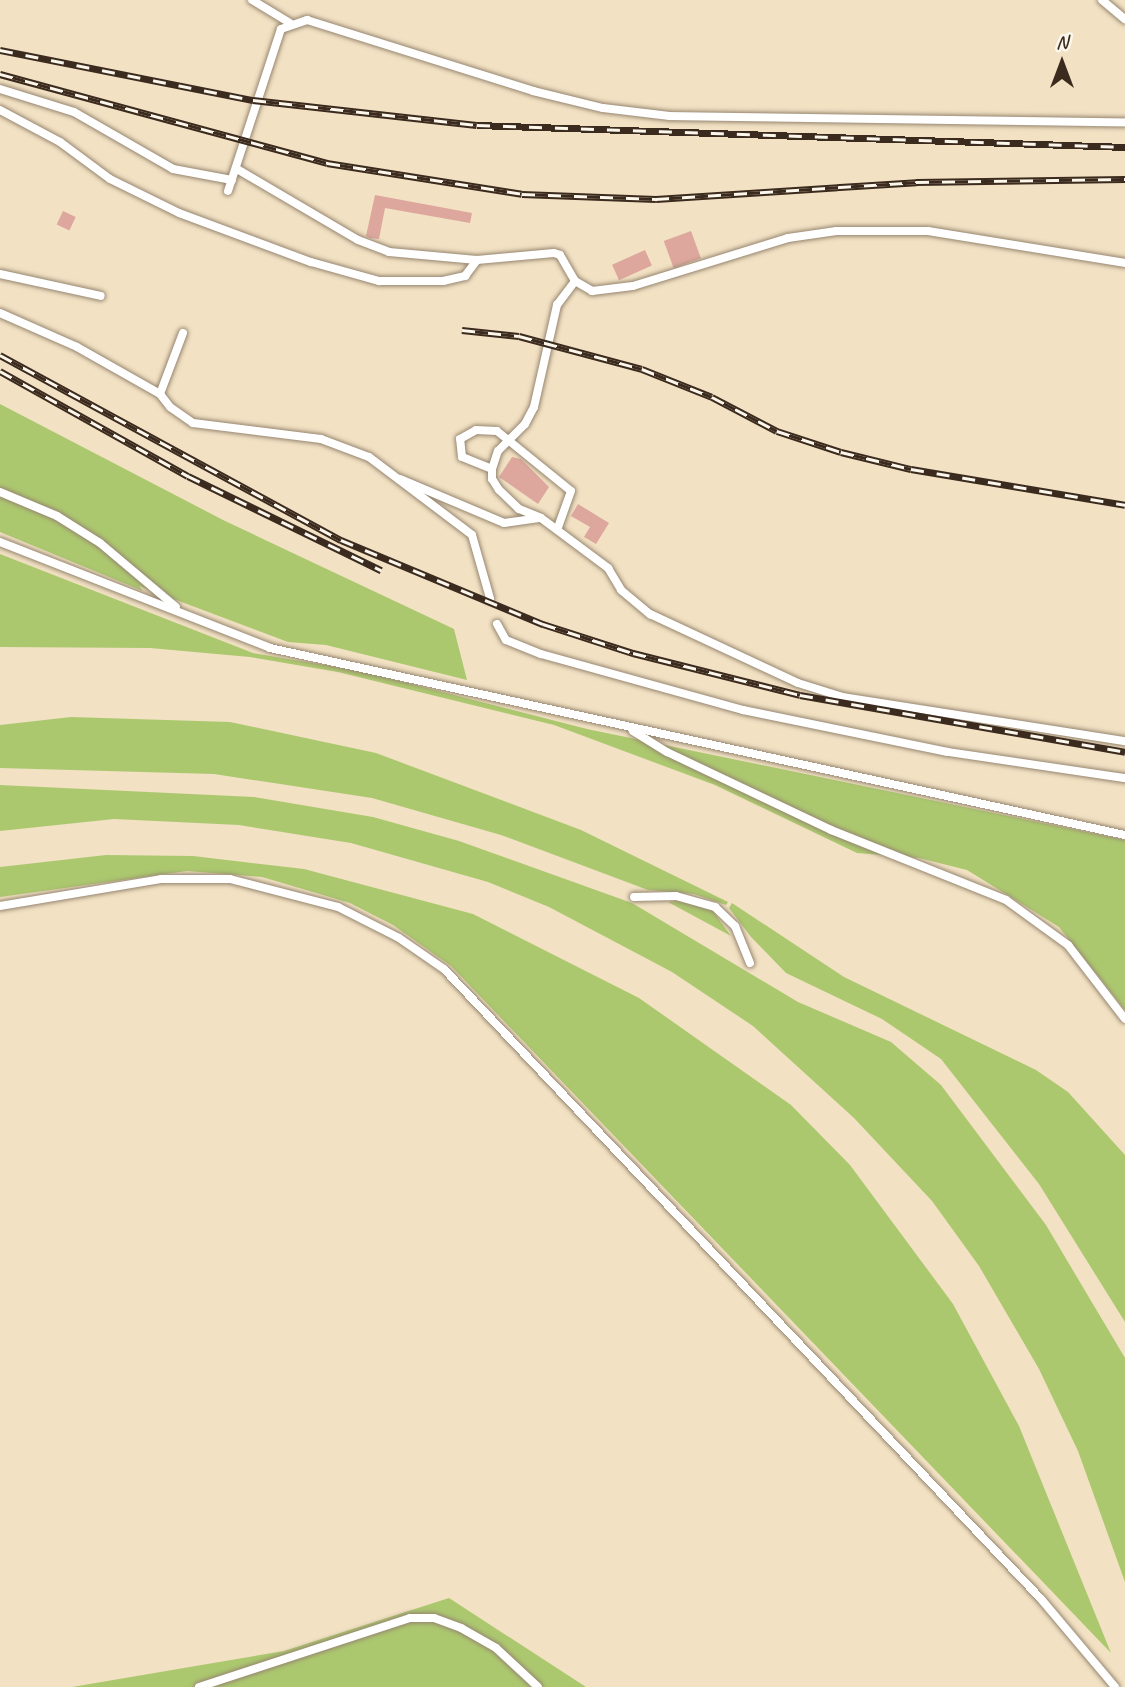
<!DOCTYPE html>
<html>
<head>
<meta charset="utf-8">
<style>
	body { margin:0 }
	#map { position:relative; width:1125px; height:1687px; overflow:hidden; background:#f2e1c3; font-family:Caveat,sans-serif }
	div>[style] { position:absolute }
	.green>* { inset:0; background:#acc86f }
	.building>* { inset:0; background:#dda79e; transform-origin:0 0 }
	.roads { filter:drop-shadow(0 0 2px #968670) drop-shadow(0 0 2px #968670) }
	.service>* { height:8px; margin:-4px; padding:0 4px; transform-origin:4px; border-radius:4px; background:#fff }
	.rail>* { height:7px; margin-top:-3.5px; transform-origin:0; background:repeating-linear-gradient(90deg,#fbf7ec 0 13px,#3b2a1e 0 26px); box-sizing:border-box; border-block:2px solid #3b2a1e }
	span { translate:-50% -50%; white-space:nowrap; text-align:center; line-height:1.15; -webkit-text-stroke:5px #fbf7ec; paint-order:stroke }
	.north { position:absolute; left:1027px; top:28px; width:70px; height:70px; -webkit-text-stroke:5px #fbf7ec; paint-order:stroke; rotate:0deg; font-size:19px; font-weight:700; line-height:28px; text-align:center; color:#3b2a1e }
	.north::after { content:''; display:block; margin:auto; width:24px; height:32px; background:#3b2a1e; clip-path:polygon(50% 0,100% 100%,50% 72%,0 100%) }
</style>
</head>
<body>
<div id="map">
	<div class="green">
		<div style="clip-path:polygon(0 404px,225px 521px,454px 629px,467px 680px,326px 645px,288px 642px,139px 586px,143px 591px,0 532px)"></div>
		<div style="clip-path:polygon(0 554px,253px 653px,360px 671px,587px 729px,1125px 840px,1125px 1010px,1059px 927px,967px 870px,919px 858px,857px 853px,715px 785px,554px 725px,338px 672px,250px 657px,150px 648px,0 647px)"></div>
		<div style="clip-path:polygon(71px 717px,230px 722px,376px 753px,581px 830px,728px 902px,726px 905px,694px 894px,648px 890px,501px 835px,372px 798px,214px 774px,0 768px,0 725px)"></div>
		<div style="clip-path:polygon(0 785px,254px 797px,373px 817px,459px 841px,632px 903px,798px 1002px,891px 1042px,941px 1085px,1046px 1225px,1125px 1358px,1125px 1582px,1078px 1451px,1039px 1369px,979px 1266px,932px 1201px,854px 1118px,753px 1026px,672px 972px,549px 907px,488px 882px,351px 843px,239px 825px,114px 819px,0 831px)"></div>
		<div style="clip-path:polygon(106px 855px,193px 856px,304px 869px,473px 914px,639px 998px,791px 1105px,850px 1165px,953px 1304px,1019px 1426px,1111px 1653px,451px 966px,393px 925px,350px 903px,262px 877px,187px 871px,0 897px,0 867px)"></div>
		<div style="clip-path:polygon(679px 901px,712px 910px,731px 936px,668px 902px)"></div>
		<div style="clip-path:polygon(732px 903px,844px 977px,1036px 1070px,1068px 1092px,1125px 1155px,1125px 1322px,1039px 1184px,941px 1059px,882px 1019px,786px 973px,751px 937px,729px 908px)"></div>
		<div style="clip-path:polygon(449px 1598px,586px 1687px,72px 1687px,284px 1651px)"></div>
	</div>
	<div class="building">
		<div style="clip-path:polygon(375px 195px,472px 213px,470px 223px,385px 208px,379px 239px,370px 238px,366px 236px)"></div>
		<div style="left:63px;top:211px;width:14px;height:15px;rotate:25deg"></div>
		<div style="left:691px;top:231px;width:29px;height:29px;rotate:70deg"></div>
		<div style="left:645px;top:250px;width:17px;height:36px;rotate:66deg"></div>
		<div style="clip-path:polygon(512px 457px,521px 459px,549px 487px,538px 504px,499px 477px)"></div>
		<div style="clip-path:polygon(578px 504px,609px 523px,596px 544px,584px 537px,590px 527px,571px 516px)"></div>
	</div>
	<div class="roads">
		<div class="service">
			<div style="left:252px;top:0;width:44px;rotate:31.2deg"></div>
			<div style="left:1102px;top:0;width:30px;rotate:40deg"></div>
			<div style="left:0;top:89px;width:77px;rotate:17.3deg"></div>
			<div style="left:74px;top:112px;width:114px;rotate:29.9deg"></div>
			<div style="left:173px;top:169px;width:60px;rotate:10.6deg"></div>
			<div style="left:0;top:110px;width:68px;rotate:28.1deg"></div>
			<div style="left:60px;top:142px;width:62px;rotate:36.5deg"></div>
			<div style="left:110px;top:179px;width:77px;rotate:26.2deg"></div>
			<div style="left:179px;top:213px;width:141px;rotate:20.4deg"></div>
			<div style="left:311px;top:262px;width:71px;rotate:15.6deg"></div>
			<div style="left:379px;top:281px;width:64px"></div>
			<div style="left:443px;top:281px;width:23px;rotate:-13deg"></div>
			<div style="left:465px;top:276px;width:20px;rotate:-53deg"></div>
			<div style="left:237px;top:169px;width:140px;rotate:30.4deg"></div>
			<div style="left:358px;top:240px;width:33px;rotate:21deg"></div>
			<div style="left:389px;top:252px;width:88px;rotate:5.2deg"></div>
			<div style="left:477px;top:260px;width:77px;rotate:-5.2deg"></div>
			<div style="left:554px;top:253px;width:6px;rotate:18deg"></div>
			<div style="left:560px;top:255px;width:30px;rotate:60deg"></div>
			<div style="left:575px;top:281px;width:20px;rotate:30deg"></div>
			<div style="left:592px;top:291px;width:41px;rotate:-7deg"></div>
			<div style="left:633px;top:286px;width:162px;rotate:-17.2deg"></div>
			<div style="left:788px;top:238px;width:49px;rotate:-8.3deg"></div>
			<div style="left:836px;top:231px;width:92px"></div>
			<div style="left:928px;top:231px;width:200px;rotate:9.2deg"></div>
			<div style="left:228px;top:191px;width:170px;rotate:-71.9deg"></div>
			<div style="left:281px;top:29px;width:28px;rotate:-19deg"></div>
			<div style="left:307px;top:20px;width:237px;rotate:17.4deg"></div>
			<div style="left:533px;top:91px;width:72px;rotate:13.7deg"></div>
			<div style="left:603px;top:108px;width:67px;rotate:6.8deg"></div>
			<div style="left:670px;top:116px;width:455px;rotate:0.8deg"></div>
			<div style="left:0;top:274px;width:103px;rotate:12.3deg"></div>
			<div style="left:0;top:313px;width:84px;rotate:23.8deg"></div>
			<div style="left:77px;top:347px;width:95px;rotate:29.5deg"></div>
			<div style="left:183px;top:333px;width:65px;rotate:110.7deg"></div>
			<div style="left:160px;top:394px;width:16px;rotate:52deg"></div>
			<div style="left:170px;top:407px;width:28px;rotate:35deg"></div>
			<div style="left:193px;top:423px;width:129px;rotate:7.1deg"></div>
			<div style="left:321px;top:439px;width:51px;rotate:20.6deg"></div>
			<div style="left:369px;top:457px;width:129px;rotate:37.1deg"></div>
			<div style="left:472px;top:535px;width:66px;rotate:74.1deg"></div>
			<div style="left:492px;top:469px;width:32px;rotate:-158deg"></div>
			<div style="left:462px;top:457px;width:18px;rotate:-96deg"></div>
			<div style="left:460px;top:439px;width:18px;rotate:-29deg"></div>
			<div style="left:476px;top:430px;width:21px;rotate:3deg"></div>
			<div style="left:497px;top:431px;width:95px;rotate:39deg"></div>
			<div style="left:571px;top:491px;width:41px;rotate:109.7deg"></div>
			<div style="left:400px;top:479px;width:113px;rotate:22.9deg"></div>
			<div style="left:504px;top:523px;width:37px;rotate:-8deg"></div>
			<div style="left:541px;top:518px;width:84px;rotate:36.7deg"></div>
			<div style="left:608px;top:568px;width:26px;rotate:59deg"></div>
			<div style="left:621px;top:590px;width:38px;rotate:40deg"></div>
			<div style="left:650px;top:614px;width:163px;rotate:25deg"></div>
			<div style="left:798px;top:683px;width:47px;rotate:17.3deg"></div>
			<div style="left:843px;top:697px;width:285px;rotate:8.9deg"></div>
			<div style="left:0;top:492px;width:62px;rotate:22.8deg"></div>
			<div style="left:57px;top:516px;width:51px;rotate:32.1deg"></div>
			<div style="left:100px;top:543px;width:99px;rotate:40.1deg"></div>
			<div style="left:539px;top:517px;width:22px;rotate:-158deg"></div>
			<div style="left:519px;top:509px;width:28px;rotate:-136deg"></div>
			<div style="left:499px;top:490px;width:13px;rotate:-122deg"></div>
			<div style="left:492px;top:479px;width:10px;rotate:-90deg"></div>
			<div style="left:492px;top:469px;width:19px;rotate:-72deg"></div>
			<div style="left:498px;top:451px;width:38px;rotate:-45deg"></div>
			<div style="left:525px;top:424px;width:19px;rotate:-62deg"></div>
			<div style="left:534px;top:407px;width:105px;rotate:-77.3deg"></div>
			<div style="left:557px;top:305px;width:30px;rotate:-53deg"></div>
			<div style="left:0;top:542px;width:290px;rotate:21.4deg"></div>
			<div style="left:270px;top:648px;width:875px;rotate:12.34deg"></div>
			<div style="left:497px;top:624px;width:18px;rotate:61deg"></div>
			<div style="left:506px;top:640px;width:38px;rotate:22deg"></div>
			<div style="left:541px;top:654px;width:210px;rotate:15.5deg"></div>
			<div style="left:743px;top:710px;width:209px;rotate:11.6deg"></div>
			<div style="left:948px;top:752px;width:179px;rotate:8.4deg"></div>
			<div style="left:633px;top:731px;width:40px;rotate:32deg"></div>
			<div style="left:667px;top:752px;width:182px;rotate:25.4deg"></div>
			<div style="left:831px;top:830px;width:188px;rotate:21.8deg"></div>
			<div style="left:1006px;top:900px;width:77px;rotate:36deg"></div>
			<div style="left:1068px;top:945px;width:93px;rotate:52.4deg"></div>
			<div style="left:634px;top:897px;width:42px;rotate:-1.4deg"></div>
			<div style="left:676px;top:896px;width:41px;rotate:15.8deg"></div>
			<div style="left:715px;top:907px;width:28px;rotate:44deg"></div>
			<div style="left:735px;top:926px;width:40px;rotate:68deg"></div>
			<div style="left:0;top:906px;width:163px;rotate:-9.5deg"></div>
			<div style="left:161px;top:879px;width:69px"></div>
			<div style="left:230px;top:879px;width:112px;rotate:14.5deg"></div>
			<div style="left:338px;top:907px;width:68px;rotate:26.9deg"></div>
			<div style="left:399px;top:938px;width:55px;rotate:34.6deg"></div>
			<div style="left:444px;top:969px;width:868px;rotate:46.54deg"></div>
			<div style="left:1041px;top:1599px;width:115px;rotate:49.9deg"></div>
			<div style="left:199px;top:1687px;width:222px;rotate:-18.1deg"></div>
			<div style="left:410px;top:1618px;width:24px"></div>
			<div style="left:434px;top:1618px;width:29px;rotate:20deg"></div>
			<div style="left:461px;top:1628px;width:40px;rotate:29.7deg"></div>
			<div style="left:496px;top:1648px;width:57px;rotate:42.9deg"></div>
		</div>
	</div>
	<div class="rail">
		<div style="left:0;top:50px;width:258px;rotate:11.2deg"></div>
		<div style="left:253px;top:100px;width:225px;rotate:6.4deg"></div>
		<div style="left:477px;top:125px;width:648px;rotate:1.94deg"></div>
		<div style="left:0;top:74px;width:339px;rotate:15.2deg"></div>
		<div style="left:327px;top:163px;width:197px;rotate:9deg"></div>
		<div style="left:522px;top:194px;width:134px;rotate:2.1deg"></div>
		<div style="left:656px;top:199px;width:261px;rotate:-3.7deg"></div>
		<div style="left:916px;top:182px;width:209px;rotate:-0.8deg"></div>
		<div style="left:462px;top:330px;width:57px;rotate:6deg"></div>
		<div style="left:519px;top:336px;width:127px;rotate:15deg"></div>
		<div style="left:642px;top:369px;width:75px;rotate:21.8deg"></div>
		<div style="left:712px;top:397px;width:73px;rotate:27.6deg"></div>
		<div style="left:777px;top:431px;width:67px;rotate:18.2deg"></div>
		<div style="left:841px;top:452px;width:72px;rotate:13.7deg"></div>
		<div style="left:911px;top:469px;width:217px;rotate:9.5deg"></div>
		<div style="left:0;top:355px;width:388px;rotate:28.5deg"></div>
		<div style="left:341px;top:540px;width:219px;rotate:22.6deg"></div>
		<div style="left:543px;top:624px;width:95px;rotate:17.9deg"></div>
		<div style="left:633px;top:653px;width:172px;rotate:14.1deg"></div>
		<div style="left:800px;top:695px;width:330px;rotate:9.9deg"></div>
		<div style="left:0;top:371px;width:215px;rotate:29.2deg"></div>
		<div style="left:188px;top:476px;width:215px;rotate:26deg"></div>
	</div>
	<div class="north">N</div>
</div>
</body>
</html>
